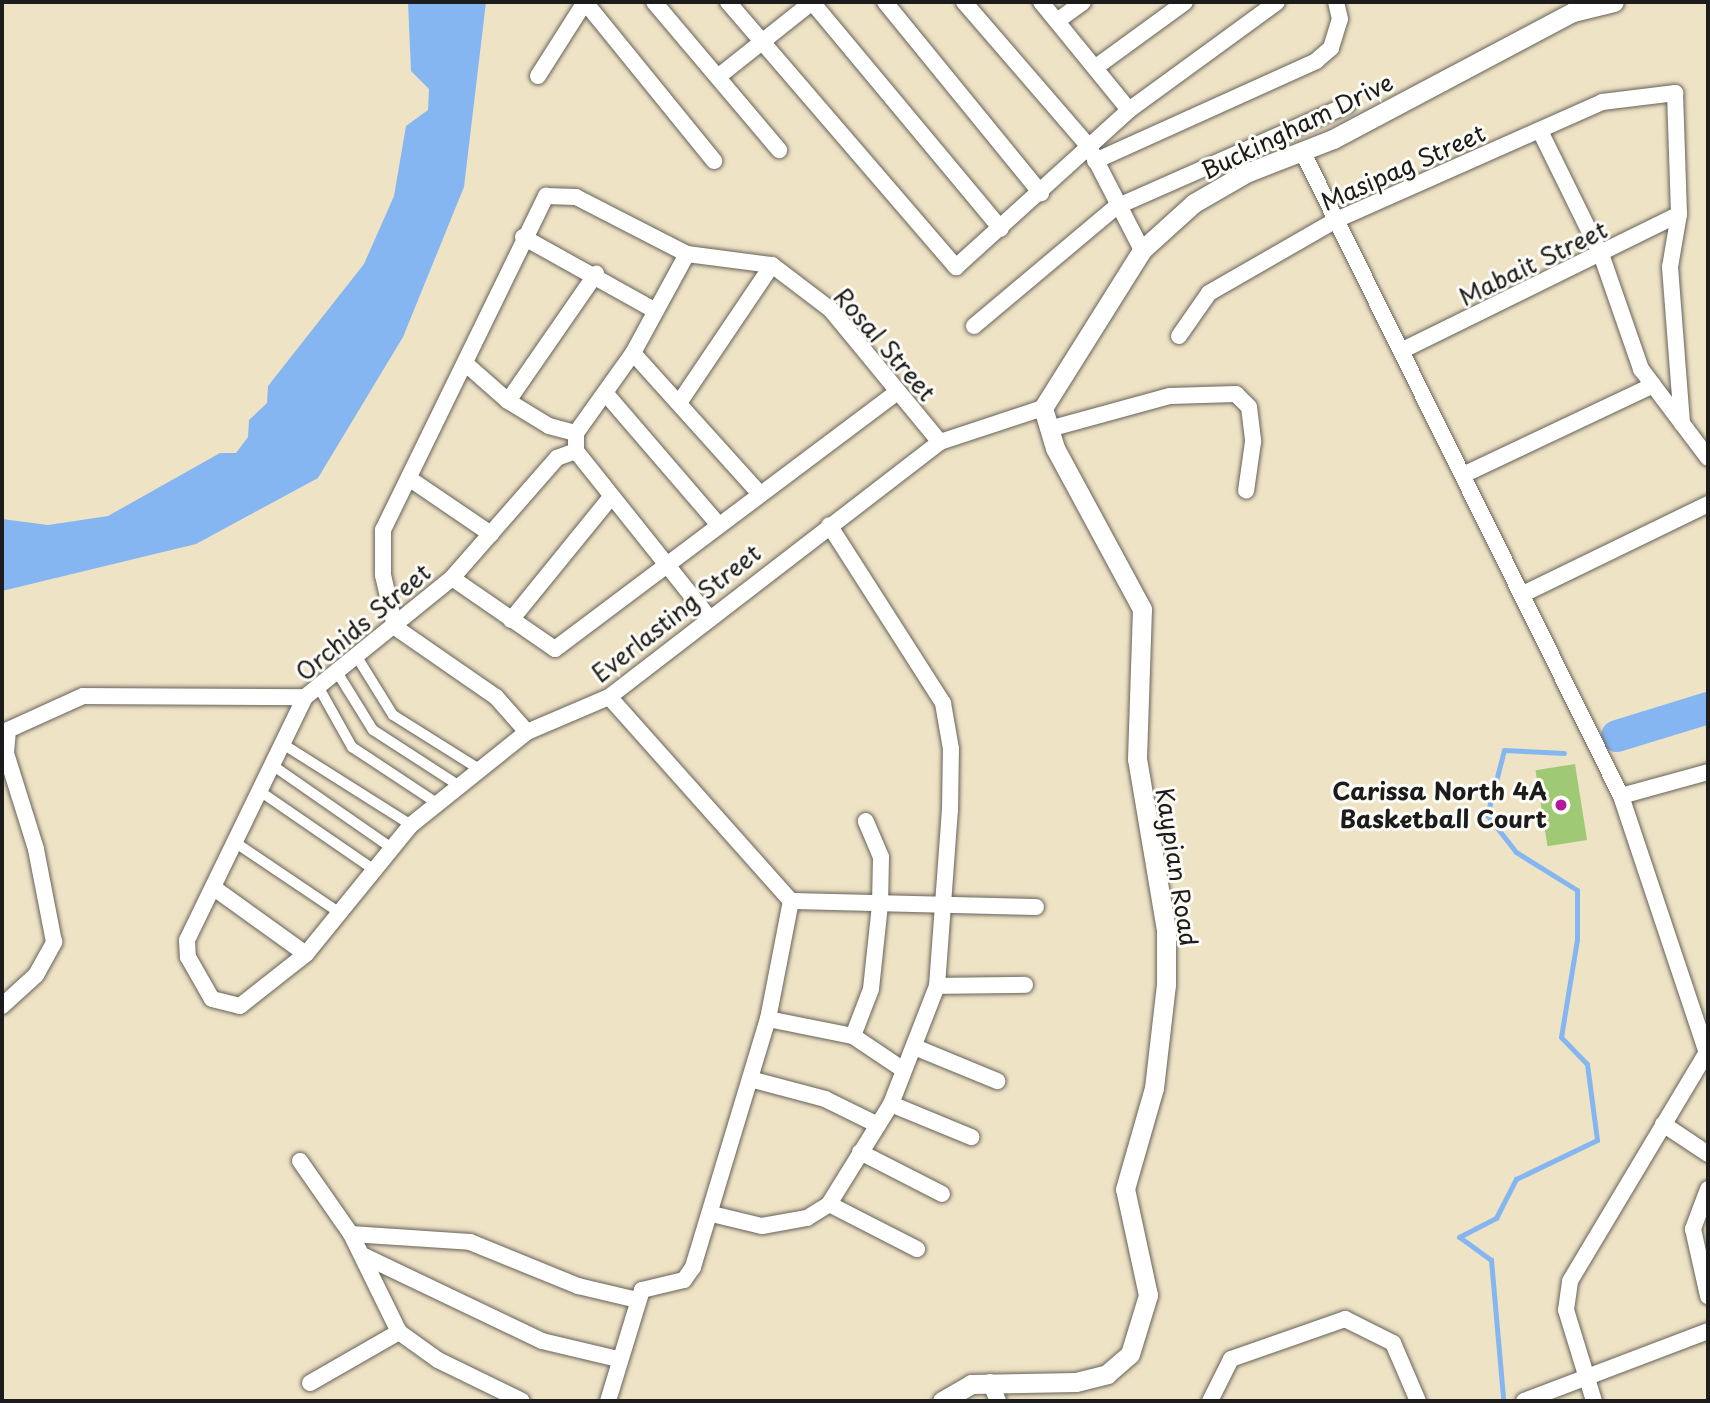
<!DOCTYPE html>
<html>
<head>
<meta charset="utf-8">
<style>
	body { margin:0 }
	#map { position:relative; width:1710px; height:1403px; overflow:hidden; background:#efe3c6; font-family:"Playpen Sans",sans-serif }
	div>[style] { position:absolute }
	.green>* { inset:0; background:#a0c975; transform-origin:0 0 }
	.water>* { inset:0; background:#85b6f1 }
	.stream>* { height:5px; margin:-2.5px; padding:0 2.5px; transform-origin:2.5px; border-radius:2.5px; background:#85b6f1 }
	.river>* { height:32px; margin:-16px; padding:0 16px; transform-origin:16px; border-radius:16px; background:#85b6f1 }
	.roads { filter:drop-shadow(0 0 2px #666258) drop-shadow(0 0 2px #666258) }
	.pedestrian>* { height:10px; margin:-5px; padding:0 5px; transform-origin:5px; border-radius:5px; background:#fff }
	.minor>* { height:16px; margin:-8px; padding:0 8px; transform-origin:8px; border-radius:8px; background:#fff }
	.tertiary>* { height:19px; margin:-9.5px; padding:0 9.5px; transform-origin:9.5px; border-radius:9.5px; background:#fff }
	.dots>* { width:19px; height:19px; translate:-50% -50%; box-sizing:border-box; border:4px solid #fdfcf7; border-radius:50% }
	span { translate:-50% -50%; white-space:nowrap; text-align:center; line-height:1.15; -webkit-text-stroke:6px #fdfcf7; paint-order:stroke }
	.street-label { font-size:24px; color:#1c1c1c }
	.poi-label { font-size:24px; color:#1c1c1c; font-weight:700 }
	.right { translate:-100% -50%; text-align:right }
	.frame { position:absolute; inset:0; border:4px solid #1c1c1c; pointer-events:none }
</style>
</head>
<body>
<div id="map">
	<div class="green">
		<div style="left:1575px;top:764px;width:77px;height:40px;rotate:81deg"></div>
	</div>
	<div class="water">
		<div style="clip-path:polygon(408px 2px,486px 2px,464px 187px,403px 337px,318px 478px,196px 544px,2px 591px,2px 519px,48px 525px,108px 516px,220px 453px,236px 453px,248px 437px,249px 420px,267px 403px,268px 386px,364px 264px,394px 196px,406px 126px,428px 110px,429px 89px,411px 71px)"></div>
	</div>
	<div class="stream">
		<div style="left:1503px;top:1397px;width:138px;rotate:-95deg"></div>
		<div style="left:1491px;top:1260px;width:39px;rotate:-144deg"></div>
		<div style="left:1459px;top:1237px;width:42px;rotate:-27.2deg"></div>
		<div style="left:1496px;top:1218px;width:44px;rotate:-62.9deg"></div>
		<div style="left:1516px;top:1179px;width:90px;rotate:-25.7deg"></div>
		<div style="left:1597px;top:1140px;width:77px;rotate:-97.5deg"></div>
		<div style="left:1587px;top:1064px;width:37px;rotate:-134deg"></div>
		<div style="left:1561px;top:1037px;width:99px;rotate:-80.7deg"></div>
		<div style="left:1577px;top:939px;width:49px;rotate:-90deg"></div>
		<div style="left:1577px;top:890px;width:72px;rotate:-148.1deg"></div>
		<div style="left:1516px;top:852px;width:47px;rotate:-128.1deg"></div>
		<div style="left:1487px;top:815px;width:67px;rotate:-75.3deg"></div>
		<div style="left:1504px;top:750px;width:60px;rotate:2.9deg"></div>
	</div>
	<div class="river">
		<div style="left:1617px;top:736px;width:95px;rotate:-17.1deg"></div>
	</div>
	<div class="roads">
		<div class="pedestrian">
			<div style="left:357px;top:657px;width:68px;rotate:58.2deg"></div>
			<div style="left:393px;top:715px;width:102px;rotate:32.1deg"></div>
			<div style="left:337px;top:672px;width:68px;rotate:58.2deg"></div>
			<div style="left:373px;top:730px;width:101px;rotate:32.9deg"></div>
			<div style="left:319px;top:688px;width:68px;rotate:60.8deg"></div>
			<div style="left:352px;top:747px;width:100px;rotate:33.5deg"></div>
			<div style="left:286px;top:746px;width:148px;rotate:32.3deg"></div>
			<div style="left:275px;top:767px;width:144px;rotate:34.8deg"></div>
			<div style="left:261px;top:792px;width:140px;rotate:34.5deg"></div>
			<div style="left:236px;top:843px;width:122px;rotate:34deg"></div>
		</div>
		<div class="minor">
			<div style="left:585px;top:2px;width:205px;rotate:50.9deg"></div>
			<div style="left:654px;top:2px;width:194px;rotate:49.8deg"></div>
			<div style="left:728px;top:2px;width:350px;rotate:49.3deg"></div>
			<div style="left:956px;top:267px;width:234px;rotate:-42.2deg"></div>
			<div style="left:1129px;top:110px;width:183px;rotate:-36.1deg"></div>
			<div style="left:812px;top:2px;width:295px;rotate:50.2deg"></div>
			<div style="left:885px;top:2px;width:247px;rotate:50.8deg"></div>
			<div style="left:964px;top:2px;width:191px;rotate:49.2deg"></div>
			<div style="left:1089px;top:147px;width:116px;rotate:62.8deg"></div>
			<div style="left:1041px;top:2px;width:139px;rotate:50.8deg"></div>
			<div style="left:1057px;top:21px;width:32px;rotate:-36deg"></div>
			<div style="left:1096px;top:67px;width:110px;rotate:-36.1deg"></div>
			<div style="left:538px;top:76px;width:88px;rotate:-57.6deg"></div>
			<div style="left:719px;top:76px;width:119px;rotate:-38.5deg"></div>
			<div style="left:1540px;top:131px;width:140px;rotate:63.8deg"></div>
			<div style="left:1602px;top:257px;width:119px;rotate:70.8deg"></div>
			<div style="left:1641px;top:369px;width:111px;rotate:53deg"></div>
			<div style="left:1303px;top:153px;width:717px;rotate:63.68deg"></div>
			<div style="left:1621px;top:796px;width:268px;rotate:71.5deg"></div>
			<div style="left:1095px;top:161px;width:243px;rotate:-24.3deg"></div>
			<div style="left:1316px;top:61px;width:20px;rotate:-41deg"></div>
			<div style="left:1331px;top:48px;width:30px;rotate:-73deg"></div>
			<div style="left:1340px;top:19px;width:17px;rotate:-103deg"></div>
			<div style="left:523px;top:237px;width:152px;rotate:29.1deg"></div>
			<div style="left:974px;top:326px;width:185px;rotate:-40deg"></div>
			<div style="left:1116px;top:207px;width:253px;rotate:-23.8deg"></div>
			<div style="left:1179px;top:336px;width:52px;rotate:-55.1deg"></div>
			<div style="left:1209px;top:293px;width:144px;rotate:-29.9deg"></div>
			<div style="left:1334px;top:221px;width:293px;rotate:-23.9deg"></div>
			<div style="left:1602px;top:102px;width:74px;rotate:-7deg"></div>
			<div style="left:1675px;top:93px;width:121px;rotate:88.1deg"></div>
			<div style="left:1679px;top:214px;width:54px;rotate:99.6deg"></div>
			<div style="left:1670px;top:267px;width:157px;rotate:85.6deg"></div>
			<div style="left:1405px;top:349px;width:305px;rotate:-26.2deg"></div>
			<div style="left:633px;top:353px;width:188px;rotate:48deg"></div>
			<div style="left:466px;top:364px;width:56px;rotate:41.4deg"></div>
			<div style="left:508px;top:401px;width:48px;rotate:31.4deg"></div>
			<div style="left:549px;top:426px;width:28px;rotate:15deg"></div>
			<div style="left:607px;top:395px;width:169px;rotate:49.3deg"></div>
			<div style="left:508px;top:401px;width:155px;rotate:-55.3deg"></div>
			<div style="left:679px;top:403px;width:166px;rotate:-56deg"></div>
			<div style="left:1049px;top:429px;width:125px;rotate:-15.3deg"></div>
			<div style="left:1170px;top:396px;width:66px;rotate:-1.7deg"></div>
			<div style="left:1236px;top:394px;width:18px;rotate:45deg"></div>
			<div style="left:1249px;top:407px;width:35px;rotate:83deg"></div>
			<div style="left:1253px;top:442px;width:49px;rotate:98.1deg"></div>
			<div style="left:576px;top:433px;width:18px;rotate:90deg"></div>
			<div style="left:576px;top:451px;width:215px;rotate:51.4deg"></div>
			<div style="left:576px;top:433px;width:98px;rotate:-54.5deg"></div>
			<div style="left:633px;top:353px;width:113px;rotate:-61.4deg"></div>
			<div style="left:576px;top:451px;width:20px;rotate:160deg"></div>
			<div style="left:557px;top:458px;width:159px;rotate:131.2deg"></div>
			<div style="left:452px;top:578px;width:189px;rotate:141deg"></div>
			<div style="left:305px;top:697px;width:270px;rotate:115.9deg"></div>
			<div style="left:187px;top:940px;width:17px;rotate:87deg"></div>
			<div style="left:188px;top:957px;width:48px;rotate:60.3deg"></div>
			<div style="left:212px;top:999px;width:29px;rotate:14deg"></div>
			<div style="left:240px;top:1006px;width:84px;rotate:-38.2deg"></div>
			<div style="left:306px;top:954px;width:166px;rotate:-50.9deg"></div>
			<div style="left:411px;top:825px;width:149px;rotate:-38.7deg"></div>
			<div style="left:527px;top:732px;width:89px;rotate:-23.1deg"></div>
			<div style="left:609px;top:697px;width:418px;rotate:-37.6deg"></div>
			<div style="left:940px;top:442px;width:108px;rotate:-18.3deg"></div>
			<div style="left:1465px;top:474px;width:208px;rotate:-25.3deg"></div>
			<div style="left:410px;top:479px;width:98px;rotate:34.2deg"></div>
			<div style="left:452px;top:578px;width:125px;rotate:34.6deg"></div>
			<div style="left:555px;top:649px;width:428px;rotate:-36.9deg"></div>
			<div style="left:1523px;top:594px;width:206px;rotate:-25.9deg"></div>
			<div style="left:511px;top:620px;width:159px;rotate:-50.9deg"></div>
			<div style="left:527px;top:732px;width:47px;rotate:-131.5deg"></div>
			<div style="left:496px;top:697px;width:123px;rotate:-145.3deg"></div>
			<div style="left:395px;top:627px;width:53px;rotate:-103deg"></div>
			<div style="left:383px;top:575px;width:45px;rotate:-90deg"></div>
			<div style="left:383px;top:530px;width:372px;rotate:-64deg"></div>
			<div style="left:546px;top:196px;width:30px;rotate:2deg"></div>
			<div style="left:576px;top:197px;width:125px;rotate:27.2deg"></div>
			<div style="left:687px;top:254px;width:86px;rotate:7.4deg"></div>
			<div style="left:772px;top:265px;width:74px;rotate:37.3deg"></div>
			<div style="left:831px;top:310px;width:171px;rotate:50.5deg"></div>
			<div style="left:1621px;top:796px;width:90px;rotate:-15.4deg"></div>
			<div style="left:214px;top:888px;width:113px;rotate:35.7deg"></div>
			<div style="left:791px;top:901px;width:245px;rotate:1.4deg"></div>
			<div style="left:937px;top:986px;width:88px;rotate:-0.7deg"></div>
			<div style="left:2px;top:1006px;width:46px;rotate:-42.4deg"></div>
			<div style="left:36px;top:975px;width:38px;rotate:-61deg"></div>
			<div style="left:54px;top:942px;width:95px;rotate:-101deg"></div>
			<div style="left:36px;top:849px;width:101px;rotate:-107.4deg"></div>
			<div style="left:6px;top:753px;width:23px;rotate:-85deg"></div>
			<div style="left:8px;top:730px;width:82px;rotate:-24.4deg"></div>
			<div style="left:83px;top:696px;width:222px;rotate:0.3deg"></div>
			<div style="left:768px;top:1019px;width:87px;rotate:11.3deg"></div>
			<div style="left:853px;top:1036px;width:59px;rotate:34deg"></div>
			<div style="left:853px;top:1036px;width:50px;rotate:-69deg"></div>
			<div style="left:871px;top:989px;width:84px;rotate:-83.9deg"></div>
			<div style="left:880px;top:905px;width:48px;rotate:-88.8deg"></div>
			<div style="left:881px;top:857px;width:39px;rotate:-113deg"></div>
			<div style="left:917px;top:1048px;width:87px;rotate:22.4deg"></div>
			<div style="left:750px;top:1079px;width:78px;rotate:14.9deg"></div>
			<div style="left:825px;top:1099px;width:59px;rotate:26.1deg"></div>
			<div style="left:891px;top:1104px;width:87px;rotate:22.4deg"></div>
			<div style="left:1663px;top:1124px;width:54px;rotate:33.7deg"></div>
			<div style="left:860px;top:1152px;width:92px;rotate:27.1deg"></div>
			<div style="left:300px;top:1161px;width:89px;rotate:55.1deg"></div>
			<div style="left:351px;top:1234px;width:109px;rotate:63.9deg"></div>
			<div style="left:1708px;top:1189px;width:43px;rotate:110.6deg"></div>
			<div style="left:1693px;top:1229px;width:69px;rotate:77.4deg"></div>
			<div style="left:829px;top:1204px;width:99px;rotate:27.1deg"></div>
			<div style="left:712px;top:1214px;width:51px;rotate:13.5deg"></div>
			<div style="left:762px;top:1226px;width:46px;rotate:-10.1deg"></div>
			<div style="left:807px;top:1218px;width:26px;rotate:-32deg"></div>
			<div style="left:829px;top:1204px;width:118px;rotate:-58.2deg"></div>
			<div style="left:891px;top:1104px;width:127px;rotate:-68.7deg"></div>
			<div style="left:937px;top:986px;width:176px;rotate:-85.8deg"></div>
			<div style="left:950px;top:810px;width:61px;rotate:-89.1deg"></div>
			<div style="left:951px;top:749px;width:47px;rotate:-99.9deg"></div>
			<div style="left:943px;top:703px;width:211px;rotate:-122.6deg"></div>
			<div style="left:351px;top:1234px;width:119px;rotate:3.8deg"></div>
			<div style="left:470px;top:1242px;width:117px;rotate:22.2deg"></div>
			<div style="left:578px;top:1286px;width:61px;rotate:13.3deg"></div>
			<div style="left:362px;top:1255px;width:199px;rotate:25.5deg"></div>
			<div style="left:542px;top:1341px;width:78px;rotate:13.3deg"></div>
			<div style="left:990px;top:1382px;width:21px;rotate:67deg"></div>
			<div style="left:310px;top:1383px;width:103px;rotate:-29.8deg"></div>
			<div style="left:399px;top:1332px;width:48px;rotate:35.7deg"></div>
			<div style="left:438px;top:1360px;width:93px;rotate:26deg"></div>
			<div style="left:608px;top:1401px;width:116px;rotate:-73deg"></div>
			<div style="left:642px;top:1290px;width:43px;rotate:-13.4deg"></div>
			<div style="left:684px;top:1280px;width:16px;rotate:-55deg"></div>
			<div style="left:693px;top:1267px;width:259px;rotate:-73.2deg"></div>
			<div style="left:768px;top:1019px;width:120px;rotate:-79deg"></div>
			<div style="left:791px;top:901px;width:273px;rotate:-131.7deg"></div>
			<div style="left:1210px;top:1401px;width:47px;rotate:-63.4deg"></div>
			<div style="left:1231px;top:1359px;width:121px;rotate:-19.3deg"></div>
			<div style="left:1345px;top:1319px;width:54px;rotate:26.6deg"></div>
			<div style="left:1393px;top:1343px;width:63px;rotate:66.7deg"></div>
			<div style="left:1524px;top:1401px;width:197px;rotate:-20.8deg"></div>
			<div style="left:1594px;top:1401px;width:95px;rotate:-107.1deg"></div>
			<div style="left:1566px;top:1310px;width:29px;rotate:-82deg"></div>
			<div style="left:1570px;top:1281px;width:269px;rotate:-59.1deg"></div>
		</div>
		<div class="tertiary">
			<div style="left:942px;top:1401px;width:34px;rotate:-30deg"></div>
			<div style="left:971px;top:1384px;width:105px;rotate:-1.1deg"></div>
			<div style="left:1076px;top:1382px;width:32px;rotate:-14deg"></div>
			<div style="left:1107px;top:1374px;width:30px;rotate:-41deg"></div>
			<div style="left:1130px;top:1354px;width:62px;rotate:-73deg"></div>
			<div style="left:1148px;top:1295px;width:108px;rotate:-102.2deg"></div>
			<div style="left:1125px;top:1189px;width:105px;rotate:-74deg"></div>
			<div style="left:1154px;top:1088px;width:104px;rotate:-83.4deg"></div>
			<div style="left:1166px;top:985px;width:55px;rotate:-90deg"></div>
			<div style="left:1166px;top:930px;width:173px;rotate:-99.6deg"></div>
			<div style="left:1137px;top:759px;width:150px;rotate:-88.1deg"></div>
			<div style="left:1142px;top:609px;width:183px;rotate:-118.4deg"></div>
			<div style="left:1055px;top:448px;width:42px;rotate:-106.7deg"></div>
			<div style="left:1043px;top:408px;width:186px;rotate:-57.9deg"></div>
			<div style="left:1142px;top:250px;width:70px;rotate:-42.1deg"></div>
			<div style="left:1194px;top:203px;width:60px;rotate:-30deg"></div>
			<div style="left:1246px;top:173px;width:93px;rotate:-21.3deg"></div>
			<div style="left:1333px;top:139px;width:272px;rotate:-27.9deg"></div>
			<div style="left:1573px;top:12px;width:42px;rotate:-13.7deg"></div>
		</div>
	</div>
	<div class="dots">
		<div style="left:1561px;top:805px;background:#b5179e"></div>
	</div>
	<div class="street-label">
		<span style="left:1297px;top:126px;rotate:-26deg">Buckingham Drive</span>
		<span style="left:1403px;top:167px;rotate:-24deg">Masipag Street</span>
		<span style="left:1533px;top:263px;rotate:-26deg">Mabait Street</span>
		<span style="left:885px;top:344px;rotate:49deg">Rosal Street</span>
		<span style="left:676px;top:613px;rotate:-38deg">Everlasting Street</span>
		<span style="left:363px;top:622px;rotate:-40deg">Orchids Street</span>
		<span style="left:1177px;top:867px;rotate:81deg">Kaypian Road</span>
	</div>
	<div class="poi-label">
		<span class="right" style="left:1547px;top:805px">Carissa North 4A<br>Basketball Court</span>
	</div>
	<div class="frame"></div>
</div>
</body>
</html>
